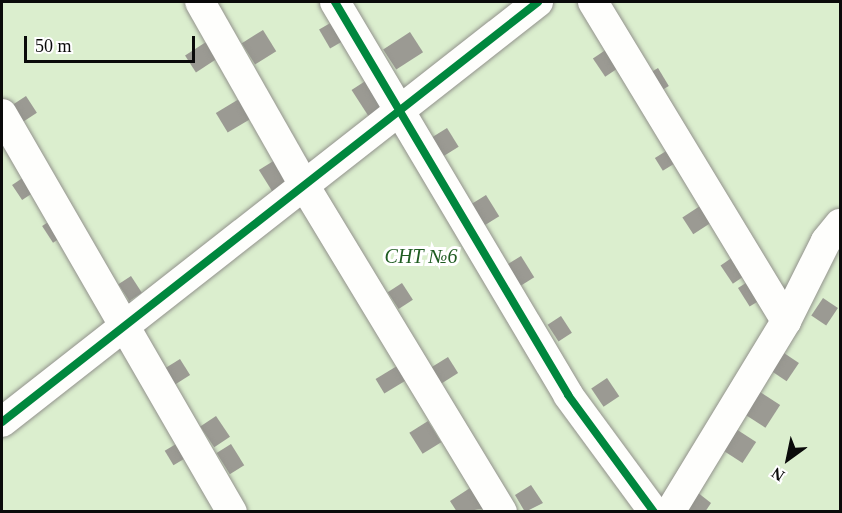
<!DOCTYPE html>
<html>
<head>
<meta charset="utf-8">
<style>
	body { margin:0 }
	#map { position:relative; width:842px; height:513px; overflow:hidden; background:#f9f9ed; font-family:"Times New Roman",serif }
	div>[style] { position:absolute }
	.green>* { inset:0; background:#dbeece; transform-origin:0 0 }
	.building>* { inset:0; background:#9b9a93; transform-origin:0 0 }
	.roads { filter:drop-shadow(0 0 2px #92928c) drop-shadow(0 0 2px #92928c) }
	.minor>* { height:30px; margin:-15px; padding:0 15px; transform-origin:15px; border-radius:15px; background:#fefefc }
	.cycleway>* { height:8px; margin:-4px; padding:0 4px; transform-origin:4px; border-radius:4px; background:#00873e }
	span { translate:-50% -50%; white-space:nowrap; text-align:center; line-height:1.15; -webkit-text-stroke:6px #fff; paint-order:stroke }
	.park-label { font-size:20px; color:#1f5c21; font-style:italic }
	.frame { position:absolute; inset:0; border:3px solid #0a0a0a; pointer-events:none }
	.north { position:absolute; left:758px; top:429px; width:60px; height:60px; -webkit-text-stroke:4px #fff; paint-order:stroke; rotate:213deg; font-size:16px; font-weight:700; line-height:24px; text-align:center; color:#0a0a0a }
	.north::after { content:''; display:block; margin:auto; width:21px; height:27px; background:#0a0a0a; clip-path:polygon(50% 0,100% 100%,50% 72%,0 100%) }
	.scale { position:absolute; left:24px; top:36px; width:171px; height:27px; box-sizing:border-box; border:3px solid #0a0a0a; border-top:0; padding-left:8px; font-size:18px; line-height:21px; white-space:nowrap; color:#0a0a0a; -webkit-text-stroke:4px #fff; paint-order:stroke }
</style>
</head>
<body>
<div id="map">
	<div class="green">
		<div style="left:2px;top:2px;width:838px;height:509px"></div>
	</div>
	<div class="building">
		<div style="left:339px;top:18px;width:22px;height:23px;rotate:60deg"></div>
		<div style="left:263px;top:30px;width:25px;height:25px;rotate:58deg"></div>
		<div style="left:410px;top:32px;width:24px;height:32px;rotate:57deg"></div>
		<div style="left:206px;top:42px;width:20px;height:25px;rotate:57deg"></div>
		<div style="left:607px;top:49px;width:22px;height:17px;rotate:56deg"></div>
		<div style="left:658px;top:68px;width:21px;height:13px;rotate:59deg"></div>
		<div style="left:370px;top:78px;width:31px;height:22px;rotate:57deg"></div>
		<div style="left:26px;top:96px;width:20px;height:20px;rotate:57deg"></div>
		<div style="left:239px;top:99px;width:23px;height:27px;rotate:59deg"></div>
		<div style="left:447px;top:128px;width:22px;height:18px;rotate:58deg"></div>
		<div style="left:671px;top:148px;width:15px;height:19px;rotate:58deg"></div>
		<div style="left:275px;top:160px;width:25px;height:19px;rotate:58deg"></div>
		<div style="left:27px;top:175px;width:18px;height:18px;rotate:56deg"></div>
		<div style="left:486px;top:195px;width:25px;height:19px;rotate:58deg"></div>
		<div style="left:700px;top:206px;width:20px;height:21px;rotate:57deg"></div>
		<div style="left:53px;top:219px;width:20px;height:13px;rotate:57deg"></div>
		<div style="left:521px;top:256px;width:25px;height:16px;rotate:58deg"></div>
		<div style="left:733px;top:257px;width:22px;height:15px;rotate:56deg"></div>
		<div style="left:131px;top:276px;width:20px;height:15px;rotate:57deg"></div>
		<div style="left:749px;top:281px;width:22px;height:13px;rotate:58deg"></div>
		<div style="left:402px;top:283px;width:20px;height:17px;rotate:57deg"></div>
		<div style="left:823px;top:298px;width:18px;height:21px;rotate:34deg"></div>
		<div style="left:561px;top:316px;width:20px;height:16px;rotate:57deg"></div>
		<div style="left:784px;top:353px;width:18px;height:22px;rotate:34deg"></div>
		<div style="left:448px;top:357px;width:19px;height:20px;rotate:58deg"></div>
		<div style="left:180px;top:359px;width:19px;height:19px;rotate:58deg"></div>
		<div style="left:397px;top:366px;width:17px;height:25px;rotate:59deg"></div>
		<div style="left:607px;top:378px;width:22px;height:19px;rotate:56deg"></div>
		<div style="left:760px;top:392px;width:24px;height:27px;rotate:33deg"></div>
		<div style="left:216px;top:416px;width:25px;height:19px;rotate:56deg"></div>
		<div style="left:428px;top:421px;width:25px;height:22px;rotate:58deg"></div>
		<div style="left:736px;top:429px;width:24px;height:25px;rotate:33deg"></div>
		<div style="left:181px;top:441px;width:17px;height:19px;rotate:59deg"></div>
		<div style="left:231px;top:444px;width:25px;height:17px;rotate:58deg"></div>
		<div style="clip-path:polygon(531px 485px,543px 503px,525px 512px,515px 495px)"></div>
		<div style="clip-path:polygon(470px 488px,483px 509px,457px 512px,450px 501px)"></div>
		<div style="clip-path:polygon(697px 492px,711px 503px,705px 512px,682px 512px)"></div>
	</div>
	<div class="roads">
		<div class="minor">
			<div style="left:200px;top:2px;width:210px;rotate:60.4deg"></div>
			<div style="left:304px;top:185px;width:382px;rotate:58.8deg"></div>
			<div style="left:335px;top:2px;width:457px;rotate:59.3deg"></div>
			<div style="left:568px;top:395px;width:145px;rotate:53.7deg"></div>
			<div style="left:593px;top:2px;width:373px;rotate:58.8deg"></div>
			<div style="left:2px;top:114px;width:460px;rotate:60deg"></div>
			<div style="left:2px;top:422px;width:681px;rotate:-38.08deg"></div>
			<div style="left:670px;top:512px;width:223px;rotate:-58.7deg"></div>
			<div style="left:786px;top:321px;width:89px;rotate:-63.4deg"></div>
			<div style="left:826px;top:241px;width:22px;rotate:-51deg"></div>
		</div>
	</div>
	<div class="cycleway">
		<div style="left:335px;top:2px;width:457px;rotate:59.3deg"></div>
		<div style="left:568px;top:395px;width:145px;rotate:53.7deg"></div>
		<div style="left:2px;top:422px;width:681px;rotate:-38.08deg"></div>
	</div>
	<div class="park-label">
		<span style="left:421px;top:256px">СНТ №6</span>
	</div>
	<div class="frame"></div>
	<div class="north">N</div>
	<div class="scale">50 m</div>
</div>
</body>
</html>
